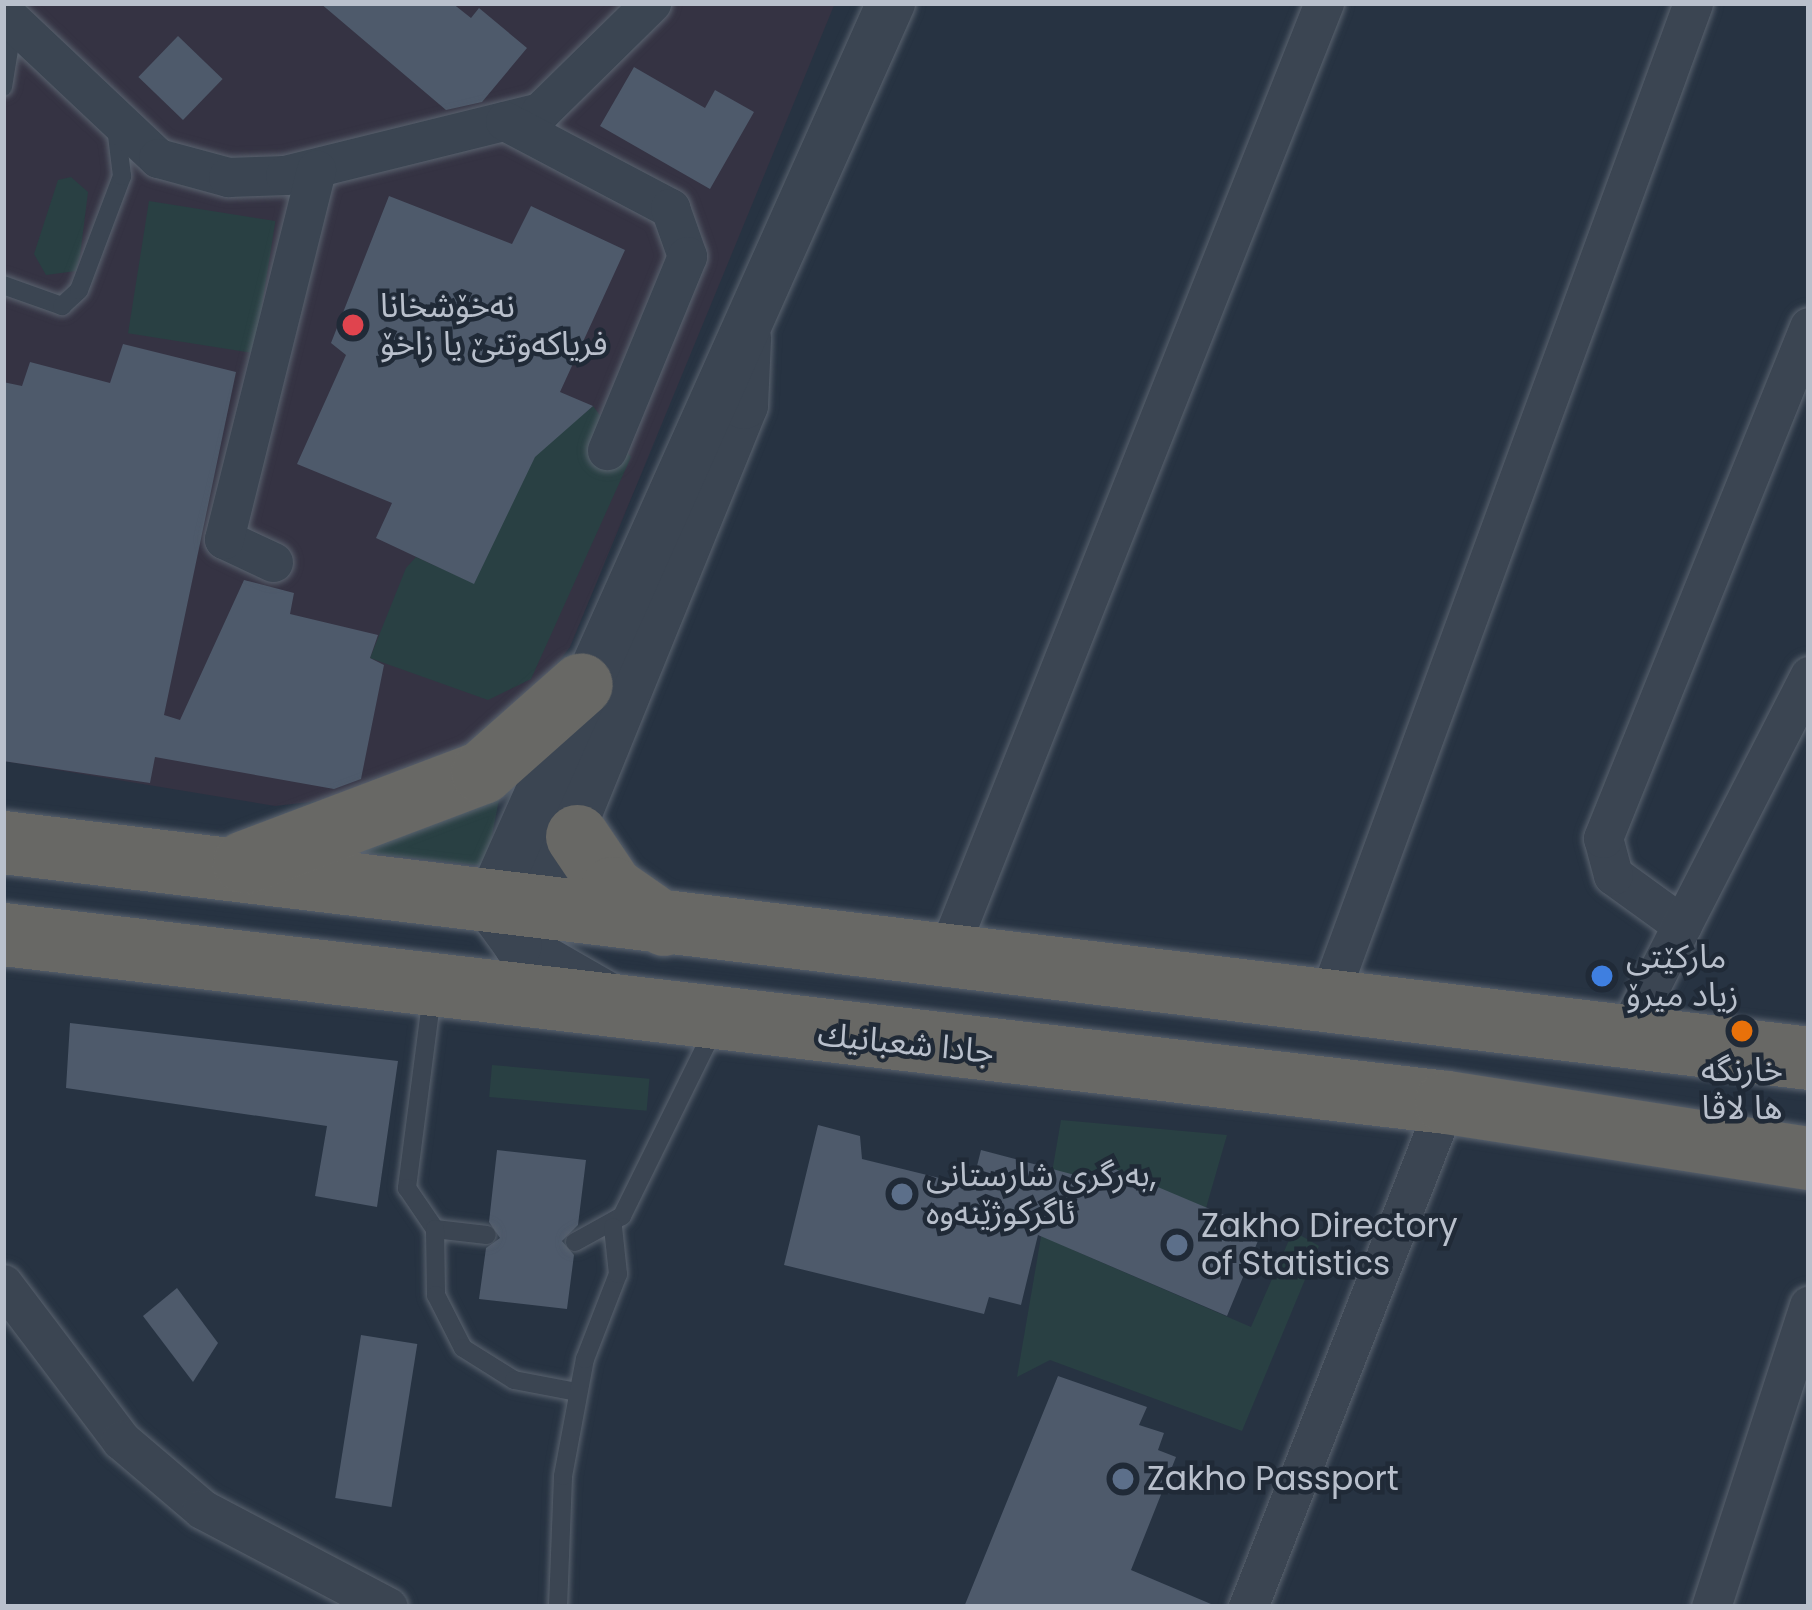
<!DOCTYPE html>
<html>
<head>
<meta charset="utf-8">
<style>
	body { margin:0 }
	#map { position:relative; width:1812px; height:1610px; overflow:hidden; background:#273342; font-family:Poppins,"Noto Sans Arabic",sans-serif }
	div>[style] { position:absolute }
	.medical>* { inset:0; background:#353343 }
	.green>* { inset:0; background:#294043; transform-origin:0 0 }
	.building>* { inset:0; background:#4e5a6b; transform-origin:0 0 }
	.roads { filter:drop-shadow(0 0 3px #5a636f) drop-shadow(0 0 3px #5a636f) }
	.service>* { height:18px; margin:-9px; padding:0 9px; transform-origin:9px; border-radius:9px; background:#3b4552 }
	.minor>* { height:39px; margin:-19.5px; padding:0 19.5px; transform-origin:19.5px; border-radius:19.5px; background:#3b4552 }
	.tertiary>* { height:48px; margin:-24px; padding:0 24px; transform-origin:24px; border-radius:24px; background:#3b4552 }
	.trunk>* { height:63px; margin:-31.5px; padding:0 31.5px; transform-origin:31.5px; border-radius:31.5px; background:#686865 }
	.dots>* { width:33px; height:33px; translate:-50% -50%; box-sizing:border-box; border:6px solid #202a37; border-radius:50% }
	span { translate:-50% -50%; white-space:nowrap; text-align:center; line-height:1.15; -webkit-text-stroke:9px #202a37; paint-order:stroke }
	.poi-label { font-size:33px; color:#b9c0cc }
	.left { translate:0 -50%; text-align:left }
	.street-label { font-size:33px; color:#b9c0cc }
	.frame { position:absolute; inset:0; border:6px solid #b9c0cc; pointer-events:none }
</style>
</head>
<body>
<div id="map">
	<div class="medical">
		<div style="clip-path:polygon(3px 3px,835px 3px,570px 647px,491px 748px,371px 795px,275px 806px,3px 761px)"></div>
	</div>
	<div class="green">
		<div style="clip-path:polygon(71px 177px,88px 192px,80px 256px,76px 271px,46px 275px,34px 254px,58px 180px)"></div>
		<div style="left:149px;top:201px;width:128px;height:134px;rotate:9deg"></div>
		<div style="clip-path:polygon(593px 406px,631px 457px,531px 679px,488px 700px,370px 658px,406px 568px,416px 557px,474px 583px,533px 456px)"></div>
		<div style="clip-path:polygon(502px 784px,486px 866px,357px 852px)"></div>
		<div style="left:492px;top:1065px;width:158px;height:32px;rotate:5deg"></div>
		<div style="clip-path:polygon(1061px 1120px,1227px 1135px,1206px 1208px,1073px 1250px,1251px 1327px,1293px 1231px,1319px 1246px,1242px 1431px,1050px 1360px,1017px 1377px)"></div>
	</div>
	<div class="building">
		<div style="clip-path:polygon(320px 3px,452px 3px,471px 18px,479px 8px,527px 48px,482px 102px,446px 110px)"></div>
		<div style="left:178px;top:36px;width:62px;height:57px;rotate:44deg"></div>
		<div style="clip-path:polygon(634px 67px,705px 108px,715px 90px,754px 112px,710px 189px,600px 126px)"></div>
		<div style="clip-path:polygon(389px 196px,512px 244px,531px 206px,625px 250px,560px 392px,593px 406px,535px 457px,474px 584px,376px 538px,392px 503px,297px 464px,346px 355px,331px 343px)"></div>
		<div style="clip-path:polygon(123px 344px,236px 372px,164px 715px,180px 720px,244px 580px,294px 593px,290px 614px,378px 635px,370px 658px,384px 665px,361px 779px,334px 789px,155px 757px,150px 783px,3px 761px,3px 382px,22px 386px,30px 362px,110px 383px)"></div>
		<div style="clip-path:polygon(70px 1023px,398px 1061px,377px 1207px,315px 1196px,327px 1126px,66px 1088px)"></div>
		<div style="clip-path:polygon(818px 1125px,860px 1136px,862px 1159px,972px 1186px,981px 1150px,1101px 1182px,1108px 1166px,1262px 1231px,1227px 1316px,1038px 1235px,1021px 1305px,989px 1297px,984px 1314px,784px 1265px)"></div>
		<div style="clip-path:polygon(497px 1150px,586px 1160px,578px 1225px,562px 1241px,574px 1255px,567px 1309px,479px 1299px,486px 1248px,500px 1238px,489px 1222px)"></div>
		<div style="clip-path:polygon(177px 1288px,218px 1343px,193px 1382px,143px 1316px)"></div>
		<div style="left:361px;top:1335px;width:57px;height:165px;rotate:9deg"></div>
		<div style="clip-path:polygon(1058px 1376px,1147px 1407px,1139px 1425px,1164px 1433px,1158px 1450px,1176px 1457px,1131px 1570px,1218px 1607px,964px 1607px)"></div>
	</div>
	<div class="roads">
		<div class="service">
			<div style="left:3px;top:87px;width:63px;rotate:-80.8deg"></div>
			<div style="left:3px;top:285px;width:63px;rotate:19.6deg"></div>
			<div style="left:62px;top:306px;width:23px;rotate:-43deg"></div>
			<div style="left:79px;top:290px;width:122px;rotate:-69.3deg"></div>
			<div style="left:122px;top:176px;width:49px;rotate:-97deg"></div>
			<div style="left:432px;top:995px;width:195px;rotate:97.4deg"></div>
			<div style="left:407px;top:1188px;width:50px;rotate:55.7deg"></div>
			<div style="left:435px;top:1229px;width:52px;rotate:6.6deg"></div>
			<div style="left:435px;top:1229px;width:66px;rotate:89.1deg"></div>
			<div style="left:436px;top:1295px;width:59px;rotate:63deg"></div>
			<div style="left:463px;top:1348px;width:60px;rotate:32.1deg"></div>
			<div style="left:514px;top:1380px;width:64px;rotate:10.8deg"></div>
			<div style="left:575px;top:1242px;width:54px;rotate:-29deg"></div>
			<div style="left:622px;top:1216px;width:208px;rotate:-63.8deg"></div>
			<div style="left:558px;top:1607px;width:131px;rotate:-87.8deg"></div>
			<div style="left:563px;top:1476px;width:119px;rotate:-79.4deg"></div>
			<div style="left:585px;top:1359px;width:91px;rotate:-68.8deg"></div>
			<div style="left:618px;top:1274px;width:47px;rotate:-96.1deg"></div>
		</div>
		<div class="minor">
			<div style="left:3px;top:12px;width:213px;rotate:43.3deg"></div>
			<div style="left:158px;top:158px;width:73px;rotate:15.2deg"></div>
			<div style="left:228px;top:177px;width:57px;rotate:-2deg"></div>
			<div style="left:285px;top:175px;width:263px;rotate:-13.9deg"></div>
			<div style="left:540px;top:112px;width:156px;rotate:-44.5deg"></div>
			<div style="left:505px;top:121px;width:187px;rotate:27.8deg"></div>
			<div style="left:670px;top:208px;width:51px;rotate:70.5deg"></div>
			<div style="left:687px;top:256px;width:210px;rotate:112.4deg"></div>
			<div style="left:273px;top:562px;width:54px;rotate:-154.9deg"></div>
			<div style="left:224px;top:539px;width:381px;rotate:-76deg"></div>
			<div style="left:1682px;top:925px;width:85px;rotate:-144.1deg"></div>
			<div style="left:1613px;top:875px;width:38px;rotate:-105deg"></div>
			<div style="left:1603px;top:838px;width:551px;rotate:-68.04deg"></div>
			<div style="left:949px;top:948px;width:1017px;rotate:-68.36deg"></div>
			<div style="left:1327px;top:1001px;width:1063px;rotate:-69.86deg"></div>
			<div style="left:1624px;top:1038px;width:407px;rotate:-62.9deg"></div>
			<div style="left:3px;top:1284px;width:196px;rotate:52.9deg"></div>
			<div style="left:121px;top:1440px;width:106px;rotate:40.4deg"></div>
			<div style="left:202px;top:1509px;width:210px;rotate:27.8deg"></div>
			<div style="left:1248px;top:1607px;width:542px;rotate:-68.59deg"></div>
			<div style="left:1711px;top:1607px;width:317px;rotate:-72deg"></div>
		</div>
		<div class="tertiary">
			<div style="left:530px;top:931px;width:568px;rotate:-67.86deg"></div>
			<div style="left:744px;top:405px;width:67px;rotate:-87.4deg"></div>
			<div style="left:607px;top:996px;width:103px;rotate:-150.2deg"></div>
			<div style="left:518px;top:945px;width:49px;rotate:-125.9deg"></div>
			<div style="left:489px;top:905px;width:988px;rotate:-65.98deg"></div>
		</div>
		<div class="trunk">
			<div style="left:577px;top:836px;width:63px;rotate:56.1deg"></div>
			<div style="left:612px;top:888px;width:63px;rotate:34.7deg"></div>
			<div style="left:3px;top:842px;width:1819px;rotate:6.82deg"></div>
			<div style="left:244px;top:862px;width:254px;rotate:-20.7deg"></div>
			<div style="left:482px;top:772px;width:132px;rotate:-41.6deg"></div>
			<div style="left:3px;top:934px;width:1453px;rotate:6.64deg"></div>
			<div style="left:1446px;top:1102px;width:367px;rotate:8.8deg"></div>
		</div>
	</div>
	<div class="dots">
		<div style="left:353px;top:325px;background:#e0444e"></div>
		<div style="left:1602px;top:976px;background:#3f7fe0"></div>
		<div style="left:1742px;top:1031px;background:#e8710a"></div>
		<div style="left:902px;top:1194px;background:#5c6f8a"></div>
		<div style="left:1177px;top:1245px;background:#5c6f8a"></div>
		<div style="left:1123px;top:1479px;background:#5c6f8a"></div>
	</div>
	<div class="poi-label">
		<span class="left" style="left:380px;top:325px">نه‌خۆشخانا<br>فرياكه‌وتنێ يا زاخۆ</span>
		<span class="left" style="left:1626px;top:976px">مارکێتی<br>زیاد میرۆ</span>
		<span style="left:1742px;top:1089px">خارنگه<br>ها لاڤا</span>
		<span class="left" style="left:926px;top:1194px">بەرگری شارستانی,<br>ئاگرکوژێنەوە</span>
		<span class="left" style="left:1201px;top:1245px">Zakho Directory<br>of Statistics</span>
		<span class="left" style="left:1147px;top:1479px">Zakho Passport</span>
	</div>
	<div class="street-label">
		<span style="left:906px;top:1043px;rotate:6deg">جادا شعبانيك</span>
	</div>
	<div class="frame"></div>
</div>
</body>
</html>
